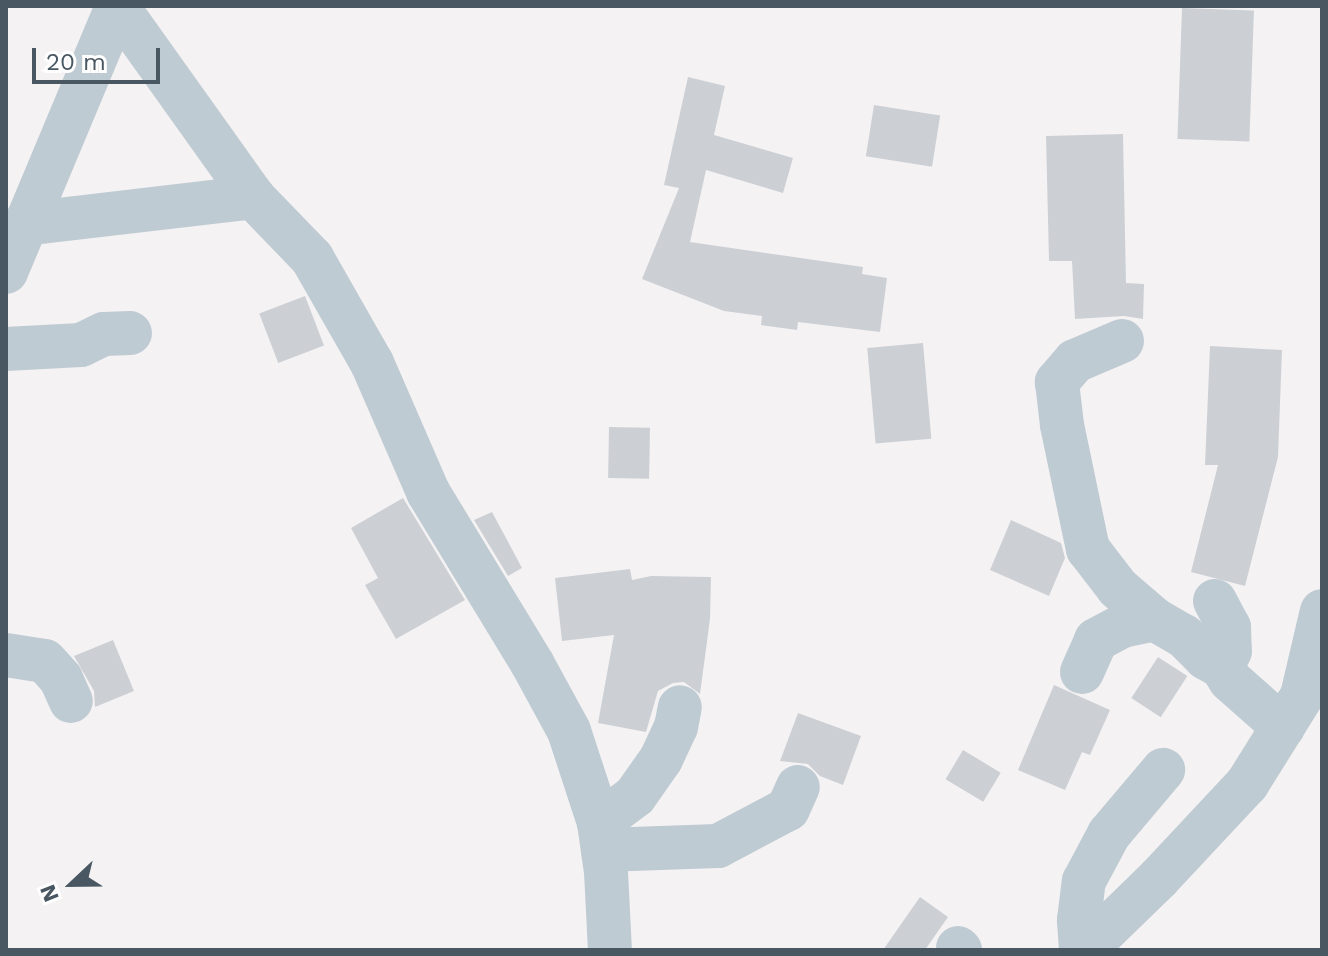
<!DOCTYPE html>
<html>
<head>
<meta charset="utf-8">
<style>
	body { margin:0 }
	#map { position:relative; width:1328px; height:956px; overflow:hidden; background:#f5f2f3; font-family:"Work Sans",sans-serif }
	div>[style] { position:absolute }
	.building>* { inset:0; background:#ccd0d5; transform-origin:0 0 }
	.minor>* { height:44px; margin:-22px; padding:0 22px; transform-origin:22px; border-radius:22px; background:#bfcbd3 }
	span { translate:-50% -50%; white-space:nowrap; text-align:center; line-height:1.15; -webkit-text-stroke:7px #fff; paint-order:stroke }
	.frame { position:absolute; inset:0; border:8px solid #485762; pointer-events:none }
	.north { position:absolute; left:32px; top:844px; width:80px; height:80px; -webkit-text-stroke:6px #fff; paint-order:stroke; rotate:248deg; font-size:22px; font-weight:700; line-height:32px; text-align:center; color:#485762 }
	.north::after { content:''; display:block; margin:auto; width:28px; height:36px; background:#485762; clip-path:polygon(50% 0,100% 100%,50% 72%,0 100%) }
	.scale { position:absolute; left:32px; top:48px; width:128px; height:36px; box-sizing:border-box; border:4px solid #485762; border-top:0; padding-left:10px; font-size:24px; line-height:28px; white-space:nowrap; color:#485762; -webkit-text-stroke:6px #fff; paint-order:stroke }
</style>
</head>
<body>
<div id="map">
	<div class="building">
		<div style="left:1182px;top:8px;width:72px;height:131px;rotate:2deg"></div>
		<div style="clip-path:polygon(688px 77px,725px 86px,714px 135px,793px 158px,783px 193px,706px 170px,690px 242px,863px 267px,862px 274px,887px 278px,880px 332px,798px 322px,797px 330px,761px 325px,762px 316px,724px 311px,642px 279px,679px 188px,664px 185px)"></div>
		<div style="left:874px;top:105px;width:67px;height:52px;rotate:9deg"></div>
		<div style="clip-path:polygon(1123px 134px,1126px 283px,1144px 284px,1143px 319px,1124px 316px,1075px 319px,1072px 261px,1049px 261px,1046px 136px)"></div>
		<div style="left:305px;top:296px;width:53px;height:49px;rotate:69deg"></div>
		<div style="left:923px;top:343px;width:96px;height:56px;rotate:85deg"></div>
		<div style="clip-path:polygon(1210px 346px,1282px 350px,1278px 457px,1245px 586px,1191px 572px,1218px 465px,1205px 465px)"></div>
		<div style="left:609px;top:427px;width:41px;height:51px;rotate:1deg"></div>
		<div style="clip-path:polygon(403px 498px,465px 600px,396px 639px,365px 585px,378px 578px,351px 528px)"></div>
		<div style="clip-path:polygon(492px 512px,522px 568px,508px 576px,474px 520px)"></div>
		<div style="clip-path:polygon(1011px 520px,1061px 543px,1065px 558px,1049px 596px,990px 570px)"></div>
		<div style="clip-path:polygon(630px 569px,632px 580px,651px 576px,711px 577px,710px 619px,700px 694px,684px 682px,673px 683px,658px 691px,646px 732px,598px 723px,614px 635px,562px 641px,555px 578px)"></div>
		<div style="clip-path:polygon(113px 640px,134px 691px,95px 707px,94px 691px,74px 656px)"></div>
		<div style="left:1158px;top:657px;width:35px;height:49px;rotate:33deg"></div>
		<div style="clip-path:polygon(1054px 685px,1110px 710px,1090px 755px,1082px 752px,1065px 790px,1018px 770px)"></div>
		<div style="clip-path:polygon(798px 713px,861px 736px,843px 785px,820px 776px,808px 764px,780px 761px)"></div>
		<div style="left:963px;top:750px;width:44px;height:34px;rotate:31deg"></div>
		<div style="clip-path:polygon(920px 897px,948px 917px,925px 950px,883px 950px)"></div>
	</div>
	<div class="minor">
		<div style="left:117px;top:6px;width:234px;rotate:54.5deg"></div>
		<div style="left:253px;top:197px;width:85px;rotate:46deg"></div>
		<div style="left:312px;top:258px;width:121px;rotate:60.3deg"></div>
		<div style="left:372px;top:363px;width:141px;rotate:66.5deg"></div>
		<div style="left:428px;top:492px;width:200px;rotate:58.7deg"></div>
		<div style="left:532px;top:663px;width:77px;rotate:61.4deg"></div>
		<div style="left:569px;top:731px;width:97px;rotate:71.9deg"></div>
		<div style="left:599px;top:823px;width:49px;rotate:81.9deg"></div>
		<div style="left:606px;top:872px;width:78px;rotate:87.1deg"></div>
		<div style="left:24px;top:224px;width:231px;rotate:-6.7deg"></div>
		<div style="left:6px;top:272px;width:288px;rotate:-67.3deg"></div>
		<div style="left:1122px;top:341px;width:51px;rotate:156.9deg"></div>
		<div style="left:1075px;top:361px;width:28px;rotate:131deg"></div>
		<div style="left:1057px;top:382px;width:43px;rotate:83.4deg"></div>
		<div style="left:1062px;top:425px;width:127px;rotate:78.2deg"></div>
		<div style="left:1088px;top:549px;width:49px;rotate:52.4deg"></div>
		<div style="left:1118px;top:588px;width:48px;rotate:40.7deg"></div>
		<div style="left:6px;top:349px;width:75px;rotate:-3.1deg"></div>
		<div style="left:81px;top:345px;width:25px;rotate:-26deg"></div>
		<div style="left:104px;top:334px;width:26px;rotate:-2deg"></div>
		<div style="left:1215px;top:601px;width:30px;rotate:62deg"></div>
		<div style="left:1229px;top:627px;width:24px;rotate:88deg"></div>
		<div style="left:1230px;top:651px;width:18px;rotate:117deg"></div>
		<div style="left:1222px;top:667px;width:15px;rotate:58deg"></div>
		<div style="left:1230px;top:680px;width:71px;rotate:41.6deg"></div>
		<div style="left:6px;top:655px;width:39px;rotate:9deg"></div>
		<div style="left:45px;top:661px;width:24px;rotate:48deg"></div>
		<div style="left:61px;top:679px;width:24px;rotate:66deg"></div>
		<div style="left:1082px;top:672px;width:35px;rotate:-66deg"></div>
		<div style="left:1096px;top:640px;width:30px;rotate:-28deg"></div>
		<div style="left:1122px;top:626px;width:33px;rotate:-12deg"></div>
		<div style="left:1154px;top:619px;width:34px;rotate:30deg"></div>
		<div style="left:1184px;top:636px;width:31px;rotate:45deg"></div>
		<div style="left:1206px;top:658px;width:18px;rotate:29deg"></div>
		<div style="left:599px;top:823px;width:45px;rotate:-36.9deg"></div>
		<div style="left:635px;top:796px;width:45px;rotate:-54.9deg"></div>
		<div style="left:661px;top:759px;width:35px;rotate:-65deg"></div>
		<div style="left:676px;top:727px;width:20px;rotate:-79deg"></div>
		<div style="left:603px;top:850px;width:115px;rotate:-2deg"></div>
		<div style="left:718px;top:846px;width:79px;rotate:-27.9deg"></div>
		<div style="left:788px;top:809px;width:24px;rotate:-66deg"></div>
		<div style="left:958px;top:948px;width:3px;rotate:45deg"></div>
		<div style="left:1081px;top:950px;width:30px;rotate:-94deg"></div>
		<div style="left:1079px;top:920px;width:39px;rotate:-83deg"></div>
		<div style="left:1084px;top:881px;width:53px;rotate:-62deg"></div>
		<div style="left:1109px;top:834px;width:84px;rotate:-49.8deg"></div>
		<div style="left:1085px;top:950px;width:103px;rotate:-44.2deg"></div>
		<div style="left:1159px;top:878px;width:129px;rotate:-46.9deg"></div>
		<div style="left:1247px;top:784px;width:104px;rotate:-58deg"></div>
		<div style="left:1302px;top:696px;width:87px;rotate:-76.8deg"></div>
	</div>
	<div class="frame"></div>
	<div class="north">N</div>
	<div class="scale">20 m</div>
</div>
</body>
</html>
